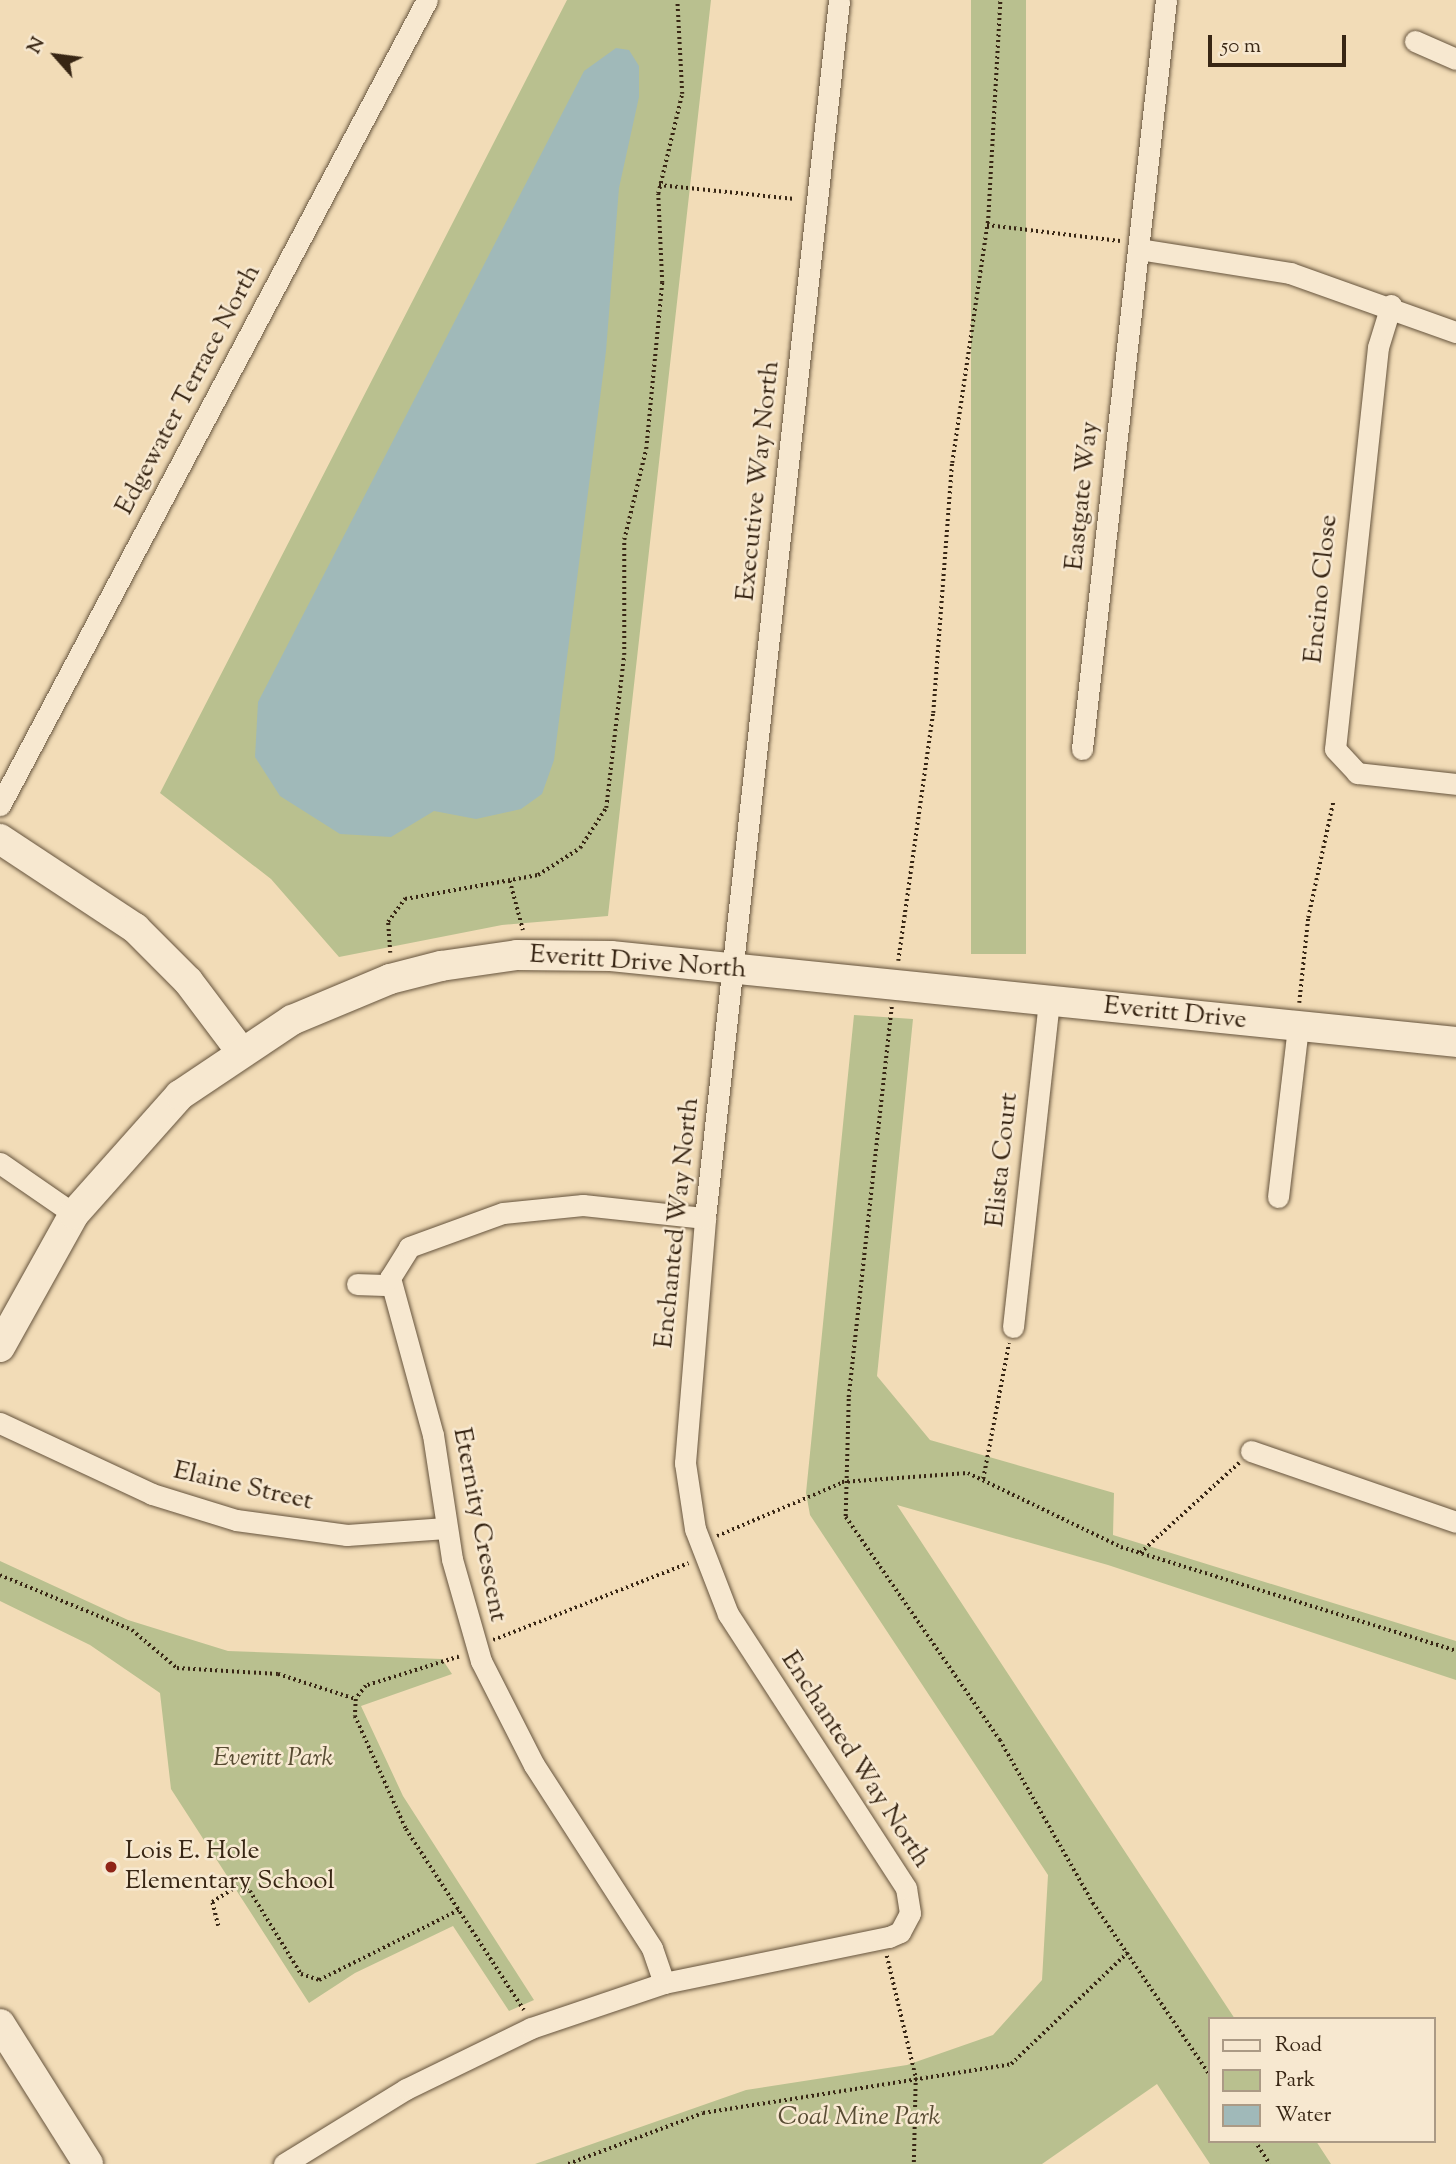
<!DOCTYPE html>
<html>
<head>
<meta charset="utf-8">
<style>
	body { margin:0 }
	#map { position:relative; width:1456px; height:2164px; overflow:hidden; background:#f2dcb7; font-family:"Sorts Mill Goudy",serif }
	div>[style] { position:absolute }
	.green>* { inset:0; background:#b9c08f; transform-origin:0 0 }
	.water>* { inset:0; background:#a0b9b9 }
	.path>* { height:3.5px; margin-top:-1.75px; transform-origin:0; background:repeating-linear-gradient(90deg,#382614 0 2px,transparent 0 5.5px) }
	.roads { filter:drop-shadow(0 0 2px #66543d) drop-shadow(0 0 2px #66543d) }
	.street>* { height:21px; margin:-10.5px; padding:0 10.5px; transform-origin:10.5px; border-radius:10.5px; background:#f7e8d0 }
	.secondary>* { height:30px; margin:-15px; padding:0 15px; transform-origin:15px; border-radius:15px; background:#f7e8d0 }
	.dots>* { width:19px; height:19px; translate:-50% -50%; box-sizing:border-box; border:4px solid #f7e8d0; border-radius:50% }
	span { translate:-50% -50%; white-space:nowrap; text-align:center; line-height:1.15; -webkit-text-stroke:5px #f7e8d0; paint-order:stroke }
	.street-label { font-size:26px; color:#382614 }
	.park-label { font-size:26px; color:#584c33; font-style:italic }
	.poi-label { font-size:26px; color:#382614 }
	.left { translate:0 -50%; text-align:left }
	.legend { position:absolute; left:1208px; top:2017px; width:228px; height:126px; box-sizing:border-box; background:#f7e8d0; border:2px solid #ab9a85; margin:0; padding:9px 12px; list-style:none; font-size:21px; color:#382614 }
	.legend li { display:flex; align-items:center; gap:14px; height:35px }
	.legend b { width:35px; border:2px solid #ab9a85 }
	.north { position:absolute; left:21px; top:21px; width:70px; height:70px; -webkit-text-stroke:5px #f7e8d0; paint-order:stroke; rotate:298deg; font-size:19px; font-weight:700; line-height:28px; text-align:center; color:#382614 }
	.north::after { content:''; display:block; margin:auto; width:24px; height:32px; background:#382614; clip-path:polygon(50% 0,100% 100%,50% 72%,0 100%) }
	.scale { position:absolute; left:1208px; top:35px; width:138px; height:32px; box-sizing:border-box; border:4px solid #382614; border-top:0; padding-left:9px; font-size:21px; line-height:24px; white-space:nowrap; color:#382614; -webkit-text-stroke:5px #f7e8d0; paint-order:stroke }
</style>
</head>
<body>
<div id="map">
	<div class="green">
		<div style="clip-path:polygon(567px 0,711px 0,608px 916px,502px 925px,339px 957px,271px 879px,160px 793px)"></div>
		<div style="left:971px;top:0;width:55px;height:954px"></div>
		<div style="clip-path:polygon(854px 1015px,913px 1019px,877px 1376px,930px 1440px,1114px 1493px,1113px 1535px,1456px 1641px,1456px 1680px,1108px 1565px,897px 1505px,1235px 2019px,1209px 2019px,1209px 2141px,1316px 2141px,1331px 2164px,1210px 2164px,1157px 2084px,1042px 2164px,535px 2164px,746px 2090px,907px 2065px,993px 2035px,1042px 1980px,1048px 1875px,810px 1515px,806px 1493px)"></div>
		<div style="clip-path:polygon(0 1561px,128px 1620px,228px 1651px,442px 1659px,452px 1674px,361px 1706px,403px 1796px,534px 2000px,509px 2011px,453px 1926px,355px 1973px,309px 2003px,171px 1789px,160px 1693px,90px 1645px,0 1601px)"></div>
	</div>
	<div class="water">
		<div style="clip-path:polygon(616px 48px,629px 50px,639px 66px,639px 97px,619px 188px,606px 351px,554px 760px,542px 794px,521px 809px,476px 819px,434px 811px,391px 837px,340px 834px,280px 796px,255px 757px,258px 702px,584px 71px)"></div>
	</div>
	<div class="path">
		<div style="left:659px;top:185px;width:137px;rotate:5.9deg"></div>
		<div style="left:987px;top:225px;width:134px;rotate:6.9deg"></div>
		<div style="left:510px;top:881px;width:51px;rotate:75.1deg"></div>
		<div style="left:390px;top:953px;width:31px;rotate:-94deg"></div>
		<div style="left:388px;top:922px;width:29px;rotate:-54deg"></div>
		<div style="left:405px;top:899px;width:135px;rotate:-10.2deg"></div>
		<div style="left:538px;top:875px;width:50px;rotate:-32.7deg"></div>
		<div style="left:580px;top:848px;width:48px;rotate:-57deg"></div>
		<div style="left:606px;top:808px;width:154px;rotate:-83.3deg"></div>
		<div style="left:624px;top:655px;width:115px;rotate:-90deg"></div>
		<div style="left:624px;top:540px;width:94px;rotate:-76.4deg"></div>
		<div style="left:646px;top:449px;width:167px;rotate:-84.5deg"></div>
		<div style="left:662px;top:283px;width:89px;rotate:-92.6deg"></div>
		<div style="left:658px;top:194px;width:103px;rotate:-76.5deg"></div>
		<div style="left:682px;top:94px;width:94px;rotate:-93deg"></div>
		<div style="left:898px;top:961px;width:250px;rotate:-82deg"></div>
		<div style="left:933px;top:713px;width:251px;rotate:-85.7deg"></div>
		<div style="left:952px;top:463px;width:248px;rotate:-81.6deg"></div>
		<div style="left:988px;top:218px;width:218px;rotate:-86.8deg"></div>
		<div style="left:1299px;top:1003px;width:85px;rotate:-84deg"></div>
		<div style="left:1308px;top:918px;width:119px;rotate:-77.8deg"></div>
		<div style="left:892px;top:1007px;width:394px;rotate:96.3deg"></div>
		<div style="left:849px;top:1399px;width:118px;rotate:91.5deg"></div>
		<div style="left:846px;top:1517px;width:271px;rotate:55.4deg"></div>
		<div style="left:1000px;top:1740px;width:188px;rotate:60.3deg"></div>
		<div style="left:1093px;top:1903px;width:207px;rotate:55.8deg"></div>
		<div style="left:983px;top:1479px;width:138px;rotate:-79.2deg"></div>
		<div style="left:842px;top:1482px;width:126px;rotate:-4.1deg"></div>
		<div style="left:968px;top:1473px;width:170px;rotate:25.8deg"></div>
		<div style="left:1121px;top:1547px;width:351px;rotate:17.2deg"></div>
		<div style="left:717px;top:1536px;width:135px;rotate:-23.1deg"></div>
		<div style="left:1140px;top:1553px;width:134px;rotate:-42.3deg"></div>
		<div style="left:0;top:1575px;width:143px;rotate:22.6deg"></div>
		<div style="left:132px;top:1630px;width:59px;rotate:40.2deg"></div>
		<div style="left:177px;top:1668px;width:101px;rotate:3.4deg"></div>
		<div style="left:278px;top:1674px;width:82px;rotate:17.8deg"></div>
		<div style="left:493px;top:1640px;width:210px;rotate:-21.5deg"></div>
		<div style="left:459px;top:1657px;width:97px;rotate:162.7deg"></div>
		<div style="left:366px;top:1686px;width:16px;rotate:128deg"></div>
		<div style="left:356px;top:1699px;width:17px;rotate:93deg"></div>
		<div style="left:355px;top:1716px;width:124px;rotate:65.7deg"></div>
		<div style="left:406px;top:1829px;width:216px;rotate:56.9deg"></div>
		<div style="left:218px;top:1926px;width:25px;rotate:-104deg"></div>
		<div style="left:212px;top:1902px;width:28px;rotate:-32deg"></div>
		<div style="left:236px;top:1887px;width:15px;rotate:16deg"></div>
		<div style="left:250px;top:1891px;width:97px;rotate:58.4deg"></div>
		<div style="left:301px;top:1974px;width:19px;rotate:18deg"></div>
		<div style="left:319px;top:1980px;width:159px;rotate:-26.6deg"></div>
		<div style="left:887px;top:1956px;width:125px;rotate:76.6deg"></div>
		<div style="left:916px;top:2078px;width:86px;rotate:91.3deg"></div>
		<div style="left:1255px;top:2141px;width:27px;rotate:57deg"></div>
		<div style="left:568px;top:2164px;width:144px;rotate:-20.7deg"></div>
		<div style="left:703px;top:2113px;width:312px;rotate:-9deg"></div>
		<div style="left:1011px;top:2064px;width:161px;rotate:-43.7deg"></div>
	</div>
	<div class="roads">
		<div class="street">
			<div style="left:1415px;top:41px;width:45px;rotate:23.7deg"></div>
			<div style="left:1139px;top:249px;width:153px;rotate:9deg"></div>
			<div style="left:1290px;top:273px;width:176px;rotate:19.6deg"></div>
			<div style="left:1391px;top:305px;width:44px;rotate:107.2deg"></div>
			<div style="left:1378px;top:347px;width:404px;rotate:96.1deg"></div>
			<div style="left:1335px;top:749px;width:33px;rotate:47deg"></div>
			<div style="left:1357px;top:773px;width:100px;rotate:6.3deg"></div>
			<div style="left:1082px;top:749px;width:754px;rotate:-83.6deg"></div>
			<div style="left:0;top:805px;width:911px;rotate:-62.06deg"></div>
			<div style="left:0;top:1163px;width:90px;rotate:34.6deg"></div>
			<div style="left:1278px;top:1197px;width:171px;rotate:-83.3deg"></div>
			<div style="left:357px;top:1284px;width:33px;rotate:2deg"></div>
			<div style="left:1013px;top:1327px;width:329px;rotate:-83.7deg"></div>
			<div style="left:0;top:1423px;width:168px;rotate:25deg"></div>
			<div style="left:152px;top:1494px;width:88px;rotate:17.2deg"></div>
			<div style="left:236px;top:1520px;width:112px;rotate:7.7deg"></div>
			<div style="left:347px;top:1535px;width:99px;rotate:-4deg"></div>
			<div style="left:1251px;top:1451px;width:217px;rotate:19.1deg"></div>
			<div style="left:664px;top:1983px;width:37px;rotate:-109deg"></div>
			<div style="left:652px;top:1948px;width:218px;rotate:-122.8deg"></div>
			<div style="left:534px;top:1765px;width:117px;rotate:-117deg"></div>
			<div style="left:481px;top:1661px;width:106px;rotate:-105.9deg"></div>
			<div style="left:452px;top:1559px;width:125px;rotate:-98.7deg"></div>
			<div style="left:433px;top:1435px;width:163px;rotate:-105.3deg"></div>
			<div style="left:390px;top:1278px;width:36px;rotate:-58deg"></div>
			<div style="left:409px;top:1247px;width:100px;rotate:-19.9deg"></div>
			<div style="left:503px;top:1213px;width:80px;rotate:-5.7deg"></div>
			<div style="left:583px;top:1205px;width:123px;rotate:6.1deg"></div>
			<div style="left:284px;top:2164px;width:143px;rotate:-31.6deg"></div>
			<div style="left:406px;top:2089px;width:139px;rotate:-26deg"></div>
			<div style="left:531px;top:2028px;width:140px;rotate:-18.7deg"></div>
			<div style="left:664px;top:1983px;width:230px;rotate:-11.6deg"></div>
			<div style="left:889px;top:1937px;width:12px;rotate:-24deg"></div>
			<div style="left:900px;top:1932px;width:21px;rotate:-62deg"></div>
			<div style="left:910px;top:1913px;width:25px;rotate:-99deg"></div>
			<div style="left:906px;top:1888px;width:327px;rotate:-123deg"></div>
			<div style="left:728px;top:1614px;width:91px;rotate:-111.2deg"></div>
			<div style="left:695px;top:1529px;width:67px;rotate:-98.6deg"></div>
			<div style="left:685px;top:1463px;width:246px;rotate:-85.3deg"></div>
			<div style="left:705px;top:1218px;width:1225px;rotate:-83.72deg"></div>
		</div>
		<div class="secondary">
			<div style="left:0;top:839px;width:162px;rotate:33.4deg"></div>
			<div style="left:135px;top:928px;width:75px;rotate:45deg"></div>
			<div style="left:188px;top:981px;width:86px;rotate:53deg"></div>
			<div style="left:0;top:1347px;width:152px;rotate:-60.9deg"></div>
			<div style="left:74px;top:1214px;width:159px;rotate:-48.3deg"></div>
			<div style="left:180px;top:1095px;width:135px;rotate:-33.8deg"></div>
			<div style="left:292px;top:1020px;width:106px;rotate:-22.7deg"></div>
			<div style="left:390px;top:979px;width:53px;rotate:-14.3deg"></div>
			<div style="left:441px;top:966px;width:77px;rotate:-8.2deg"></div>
			<div style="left:517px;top:955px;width:94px;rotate:0.6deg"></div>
			<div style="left:611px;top:956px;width:849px;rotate:5.81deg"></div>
			<div style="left:0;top:2024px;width:165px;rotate:57.8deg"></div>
		</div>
	</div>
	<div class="dots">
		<div style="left:111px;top:1867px;background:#8f2418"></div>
	</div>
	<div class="street-label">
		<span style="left:189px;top:390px;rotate:-62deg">Edgewater Terrace North</span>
		<span style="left:759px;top:481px;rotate:-84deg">Executive Way North</span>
		<span style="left:1083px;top:496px;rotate:-84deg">Eastgate Way</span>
		<span style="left:1322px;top:589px;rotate:-84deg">Encino Close</span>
		<span style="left:638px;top:963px;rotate:4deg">Everitt Drive North</span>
		<span style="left:1175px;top:1014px;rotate:6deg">Everitt Drive</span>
		<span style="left:1003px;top:1160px;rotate:-84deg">Elista Court</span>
		<span style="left:678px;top:1223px;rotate:-84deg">Enchanted Way North</span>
		<span style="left:243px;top:1487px;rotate:13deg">Elaine Street</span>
		<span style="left:479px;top:1525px;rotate:79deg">Eternity Crescent</span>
		<span style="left:855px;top:1760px;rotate:57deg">Enchanted Way North</span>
	</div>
	<div class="park-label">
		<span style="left:273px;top:1759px">Everitt Park</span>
		<span style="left:859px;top:2118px">Coal Mine Park</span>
	</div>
	<div class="poi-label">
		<span class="left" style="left:125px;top:1867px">Lois E. Hole<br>Elementary School</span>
	</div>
	<ul class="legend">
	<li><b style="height:9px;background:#f7e8d0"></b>Road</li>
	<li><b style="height:19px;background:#b9c08f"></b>Park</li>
	<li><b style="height:19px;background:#a0b9b9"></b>Water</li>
	</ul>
	<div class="north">N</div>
	<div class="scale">50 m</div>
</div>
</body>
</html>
